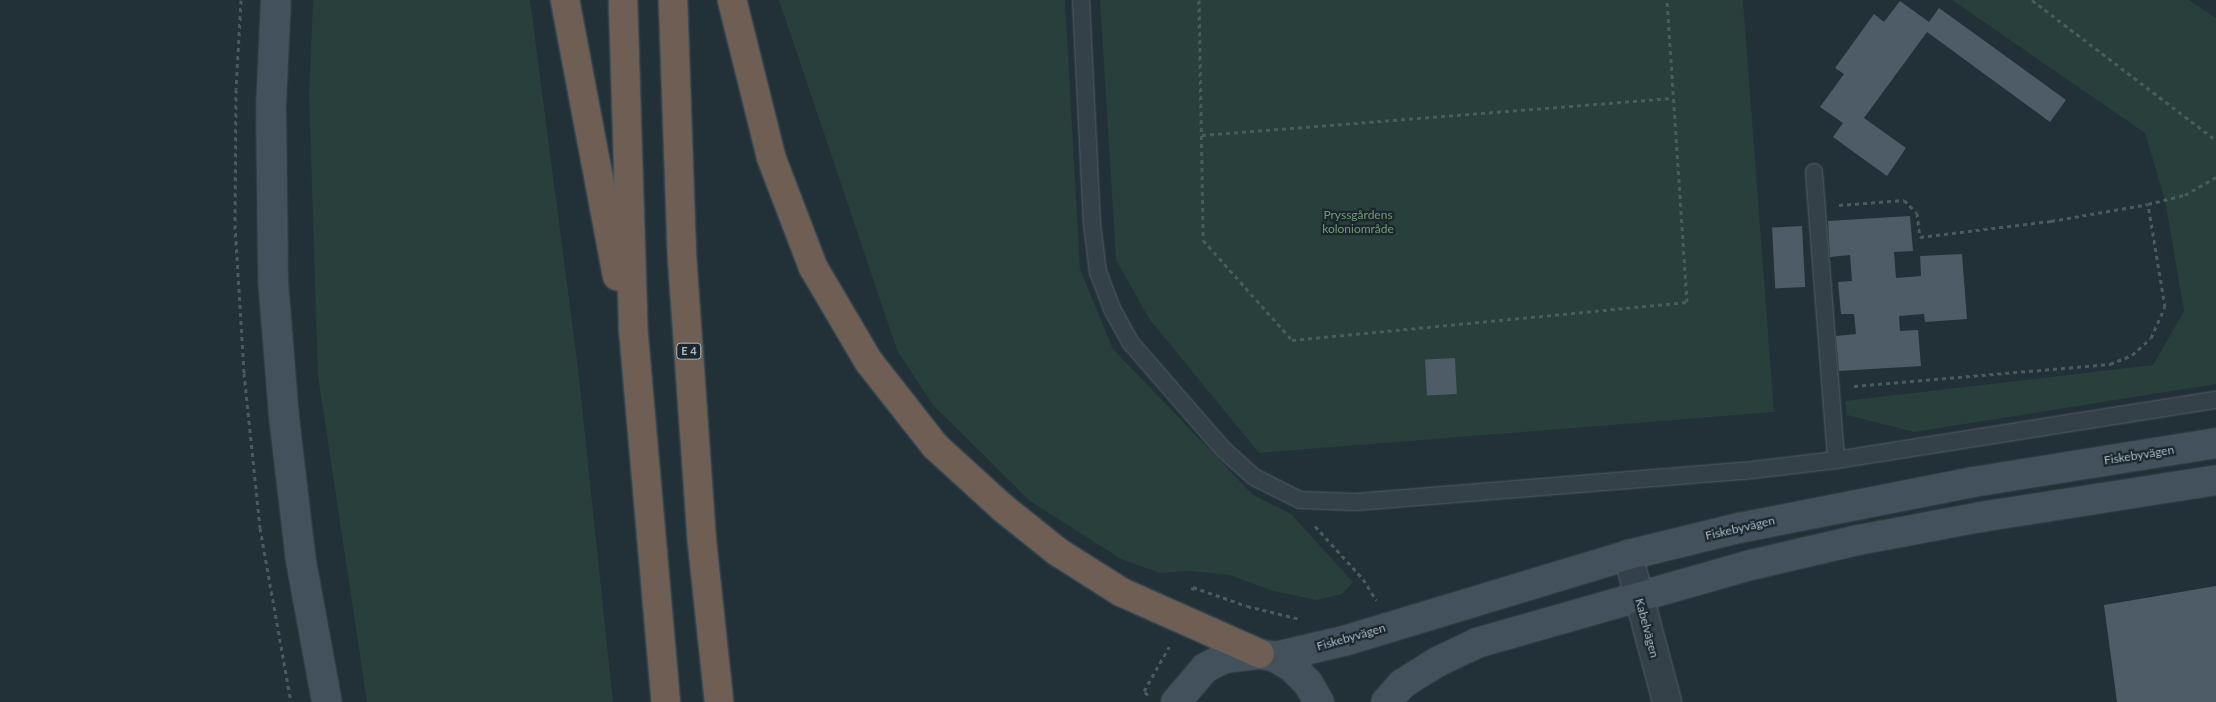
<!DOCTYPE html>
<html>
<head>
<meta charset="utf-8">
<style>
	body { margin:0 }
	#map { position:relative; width:2216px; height:702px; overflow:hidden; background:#223038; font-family:Lato,sans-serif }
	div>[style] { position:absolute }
	.green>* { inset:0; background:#283f3b }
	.building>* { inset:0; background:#4d5c67; transform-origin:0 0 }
	.path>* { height:3px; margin-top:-1.5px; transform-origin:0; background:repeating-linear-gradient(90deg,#485d5b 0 4px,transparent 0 8px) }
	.roads { filter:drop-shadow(0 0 1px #535f66) drop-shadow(0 0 1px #535f66) }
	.lane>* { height:16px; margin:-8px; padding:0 8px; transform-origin:8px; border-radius:8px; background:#354149 }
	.street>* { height:28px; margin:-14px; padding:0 14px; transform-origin:14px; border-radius:14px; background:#354149 }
	.secondary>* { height:28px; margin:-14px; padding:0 14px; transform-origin:14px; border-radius:14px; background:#43515c }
	.highway>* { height:28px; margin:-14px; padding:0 14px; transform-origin:14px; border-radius:14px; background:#6e5e53 }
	span { translate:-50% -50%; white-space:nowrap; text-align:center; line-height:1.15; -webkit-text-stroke:4.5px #1b262d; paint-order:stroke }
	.shield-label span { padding:1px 4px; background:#1b262d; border:1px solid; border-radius:4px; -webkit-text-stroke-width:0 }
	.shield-label { font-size:11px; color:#b0bcc5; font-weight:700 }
	.park-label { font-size:12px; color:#709a71 }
	.street-label { font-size:12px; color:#b0bcc5 }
</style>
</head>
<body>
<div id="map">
	<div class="green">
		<div style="clip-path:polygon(313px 0,530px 0,578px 368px,613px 702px,367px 702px,318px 376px,309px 94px)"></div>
		<div style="clip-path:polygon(779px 0,1065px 0,1080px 269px,1113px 349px,1253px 495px,1291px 514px,1353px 582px,1342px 594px,1317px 600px,1273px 591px,1229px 575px,1191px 571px,1160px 573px,1121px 559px,1030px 501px,932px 404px,897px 350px)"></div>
		<div style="clip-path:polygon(1100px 0,1743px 0,1774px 412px,1259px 453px,1150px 320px,1116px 260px)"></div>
		<div style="clip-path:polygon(1952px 0,2189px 0,2216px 18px,2216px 384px,1914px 432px,1847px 415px,1845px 401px,2153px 365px,2184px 311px,2165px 200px,2145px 133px)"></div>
	</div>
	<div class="building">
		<div style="clip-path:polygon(1900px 1px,1929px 22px,1939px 8px,2066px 100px,2050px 122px,1927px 32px,1864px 118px,1906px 148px,1887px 176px,1833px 137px,1843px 123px,1820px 107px,1844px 74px,1835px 68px,1874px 14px,1884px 22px)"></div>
		<div style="clip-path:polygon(1910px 216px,1913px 251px,1894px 252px,1896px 278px,1921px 276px,1920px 256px,1962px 254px,1967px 319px,1925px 322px,1924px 314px,1899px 316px,1900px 331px,1918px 330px,1921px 366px,1839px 371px,1836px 336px,1856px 334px,1854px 314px,1841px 314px,1838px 282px,1852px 281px,1850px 255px,1830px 257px,1828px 221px)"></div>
		<div style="left:1802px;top:226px;width:61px;height:30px;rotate:87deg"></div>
		<div style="left:1455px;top:358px;width:36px;height:30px;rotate:87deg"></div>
		<div style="clip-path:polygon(2216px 586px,2216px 702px,2117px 702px,2104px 605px)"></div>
	</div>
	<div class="path">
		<div style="left:241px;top:0;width:89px;rotate:93.2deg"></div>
		<div style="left:236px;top:89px;width:136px;rotate:90.4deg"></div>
		<div style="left:235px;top:225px;width:148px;rotate:86.5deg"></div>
		<div style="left:244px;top:373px;width:156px;rotate:84.1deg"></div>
		<div style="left:260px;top:528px;width:177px;rotate:79.9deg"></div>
		<div style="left:1199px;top:0;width:240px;rotate:89deg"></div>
		<div style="left:1203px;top:240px;width:134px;rotate:48.3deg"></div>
		<div style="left:1292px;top:340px;width:397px;rotate:-5.5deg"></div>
		<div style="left:1687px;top:302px;width:303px;rotate:-93.8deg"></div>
		<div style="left:2032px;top:0;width:231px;rotate:37.3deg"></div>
		<div style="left:1202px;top:135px;width:471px;rotate:-4.5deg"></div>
		<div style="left:1839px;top:205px;width:65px;rotate:-4.4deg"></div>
		<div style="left:1904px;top:200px;width:18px;rotate:45deg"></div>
		<div style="left:1917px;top:213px;width:24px;rotate:83deg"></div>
		<div style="left:1920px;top:237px;width:132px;rotate:-7deg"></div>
		<div style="left:2051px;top:221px;width:98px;rotate:-9.9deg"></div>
		<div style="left:2148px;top:204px;width:38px;rotate:-14deg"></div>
		<div style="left:2185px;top:195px;width:36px;rotate:-30deg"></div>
		<div style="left:1854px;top:386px;width:257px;rotate:-4.9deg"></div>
		<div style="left:2110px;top:364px;width:24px;rotate:-22deg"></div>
		<div style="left:2132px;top:355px;width:25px;rotate:-42deg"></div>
		<div style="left:2151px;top:338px;width:34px;rotate:-66deg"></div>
		<div style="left:2165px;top:307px;width:104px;rotate:-99.4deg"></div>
		<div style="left:1315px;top:526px;width:72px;rotate:47.8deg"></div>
		<div style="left:1363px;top:579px;width:25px;rotate:58deg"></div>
		<div style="left:1192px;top:590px;width:3px;rotate:-72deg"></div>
		<div style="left:1193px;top:587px;width:57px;rotate:19.4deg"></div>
		<div style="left:1247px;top:606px;width:55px;rotate:13.8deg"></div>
		<div style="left:1148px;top:695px;width:6px;rotate:-135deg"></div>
		<div style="left:1144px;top:691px;width:51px;rotate:-60.4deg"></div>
	</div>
	<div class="roads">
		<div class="lane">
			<div style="left:1081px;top:0;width:224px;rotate:87.2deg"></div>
			<div style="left:1092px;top:224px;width:48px;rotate:82.9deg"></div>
			<div style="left:1098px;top:272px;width:40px;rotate:69deg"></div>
			<div style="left:1112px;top:309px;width:38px;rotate:61deg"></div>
			<div style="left:1130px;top:342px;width:143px;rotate:49deg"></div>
			<div style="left:1224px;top:450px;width:40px;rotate:42deg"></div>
			<div style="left:1254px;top:477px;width:51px;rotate:26.6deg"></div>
			<div style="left:1300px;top:500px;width:56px;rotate:2deg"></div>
			<div style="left:1356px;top:502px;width:389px;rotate:-4.6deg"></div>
			<div style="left:1744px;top:471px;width:93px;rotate:-6.8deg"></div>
			<div style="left:1836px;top:460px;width:385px;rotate:-9deg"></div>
			<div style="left:1814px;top:172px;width:289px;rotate:85.6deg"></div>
		</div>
		<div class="street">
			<div style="left:1628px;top:555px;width:152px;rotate:75.1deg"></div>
		</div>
		<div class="secondary">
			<div style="left:276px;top:0;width:105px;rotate:92.7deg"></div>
			<div style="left:271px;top:105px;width:175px;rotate:89.3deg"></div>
			<div style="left:273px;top:280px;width:137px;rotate:85.4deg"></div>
			<div style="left:284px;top:417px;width:145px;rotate:83.3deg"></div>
			<div style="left:301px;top:561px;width:143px;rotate:79.6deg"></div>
			<div style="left:1275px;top:657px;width:71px;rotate:-13.1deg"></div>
			<div style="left:1344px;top:641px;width:297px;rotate:-16.8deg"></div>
			<div style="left:1628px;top:555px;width:114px;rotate:-13.7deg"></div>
			<div style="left:1739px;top:528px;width:238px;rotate:-11.1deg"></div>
			<div style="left:1973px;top:482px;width:246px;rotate:-9.1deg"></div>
			<div style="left:1176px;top:702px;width:45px;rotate:-49.5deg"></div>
			<div style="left:1205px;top:668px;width:22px;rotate:-27deg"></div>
			<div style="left:1225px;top:658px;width:35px;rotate:-7deg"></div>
			<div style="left:1260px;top:654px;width:15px;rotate:11deg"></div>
			<div style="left:1275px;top:657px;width:21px;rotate:31deg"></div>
			<div style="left:1293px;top:668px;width:21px;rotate:45deg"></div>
			<div style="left:1308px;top:683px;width:22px;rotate:60deg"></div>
			<div style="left:1386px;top:702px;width:24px;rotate:-48deg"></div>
			<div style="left:1402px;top:684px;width:39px;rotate:-32deg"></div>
			<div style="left:1435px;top:663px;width:47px;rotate:-25.5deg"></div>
			<div style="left:1477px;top:643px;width:285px;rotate:-15.9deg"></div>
			<div style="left:1751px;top:565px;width:105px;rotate:-13.2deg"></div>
			<div style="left:1853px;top:541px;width:130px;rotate:-10.6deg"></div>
			<div style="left:1981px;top:517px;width:238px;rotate:-8.9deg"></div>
		</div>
		<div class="highway">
			<div style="left:565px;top:0;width:281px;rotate:79.3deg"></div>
			<div style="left:623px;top:0;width:327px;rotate:88.2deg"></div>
			<div style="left:633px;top:327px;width:376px;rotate:85deg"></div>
			<div style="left:673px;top:0;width:257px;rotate:88deg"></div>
			<div style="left:682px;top:257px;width:286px;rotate:86deg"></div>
			<div style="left:702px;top:542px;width:161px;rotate:83.9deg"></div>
			<div style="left:732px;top:0;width:162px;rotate:76deg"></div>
			<div style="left:771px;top:157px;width:118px;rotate:69.1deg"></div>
			<div style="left:813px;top:267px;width:110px;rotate:59.5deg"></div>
			<div style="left:869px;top:362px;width:107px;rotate:51.8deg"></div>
			<div style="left:935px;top:446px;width:92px;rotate:42.4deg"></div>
			<div style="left:1003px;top:508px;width:70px;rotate:38.7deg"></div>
			<div style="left:1058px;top:552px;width:75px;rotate:32.4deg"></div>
			<div style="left:1121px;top:592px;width:152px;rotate:24deg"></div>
		</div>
	</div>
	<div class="shield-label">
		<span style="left:689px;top:351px">E 4</span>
	</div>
	<div class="park-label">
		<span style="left:1358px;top:222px">Pryssgårdens<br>koloniområde</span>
	</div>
	<div class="street-label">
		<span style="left:2139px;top:455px;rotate:-9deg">Fiskebyvägen</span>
		<span style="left:1740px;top:528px;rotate:-13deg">Fiskebyvägen</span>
		<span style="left:1647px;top:628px;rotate:75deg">Kabelvägen</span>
		<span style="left:1351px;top:637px;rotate:-16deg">Fiskebyvägen</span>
	</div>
</div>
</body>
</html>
